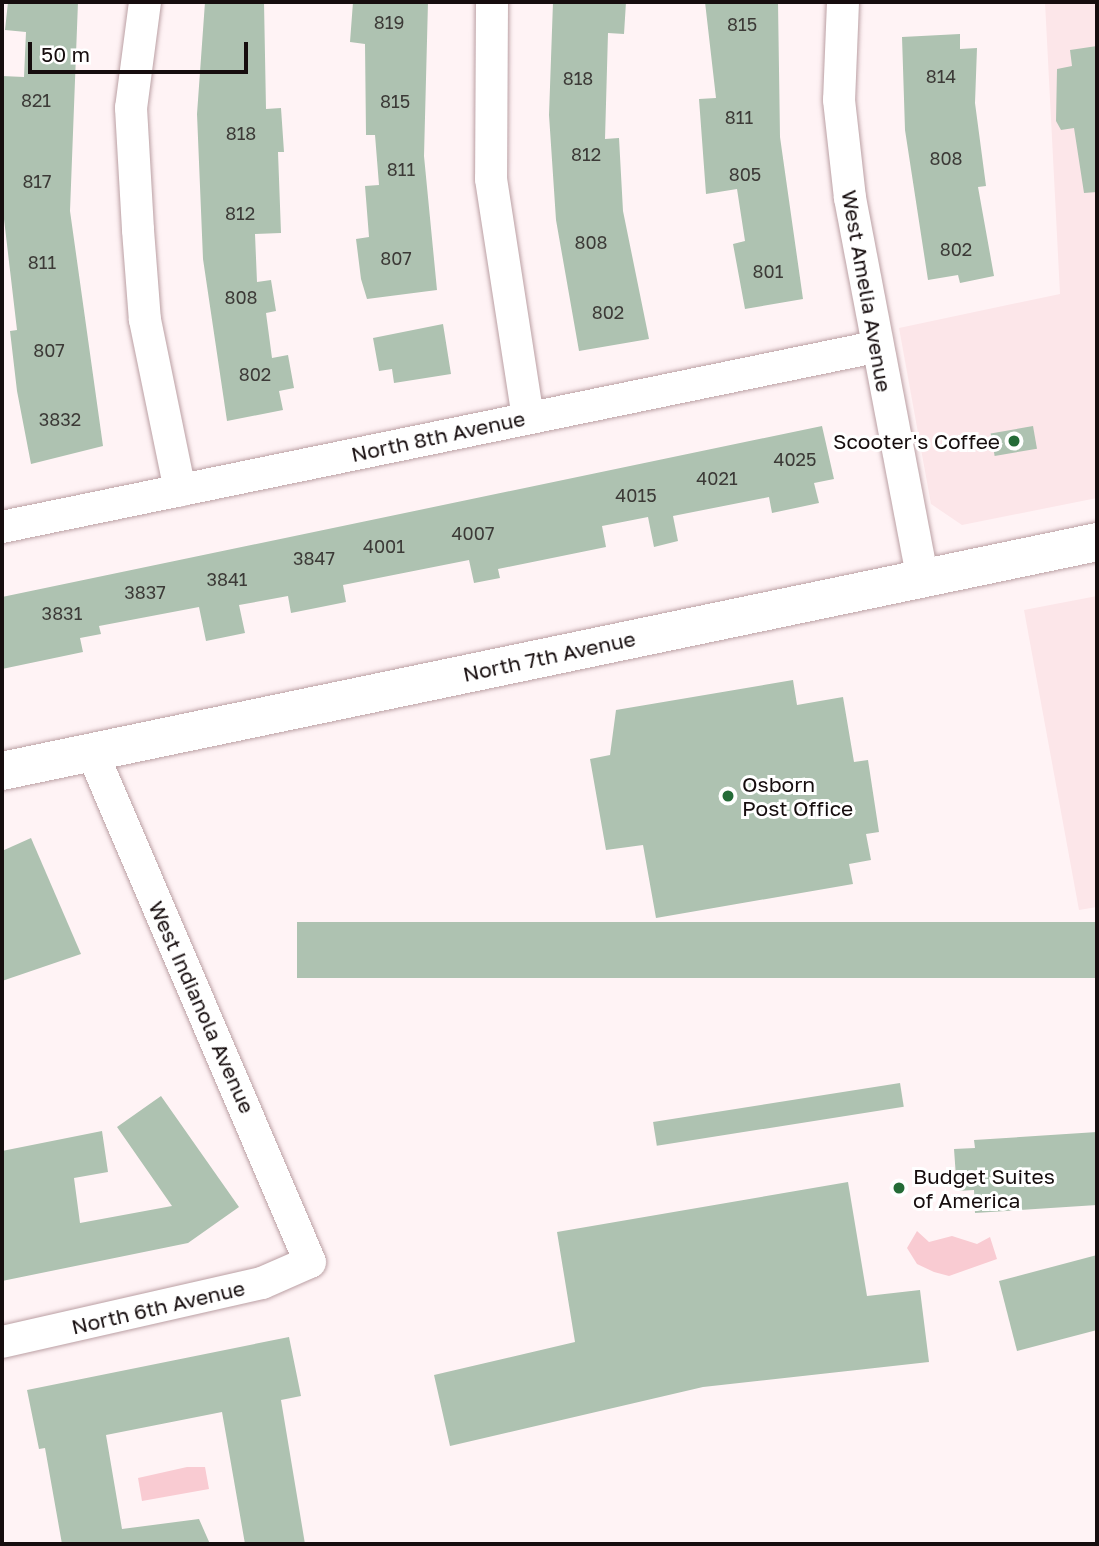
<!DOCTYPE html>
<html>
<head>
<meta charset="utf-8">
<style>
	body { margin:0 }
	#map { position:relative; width:1099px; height:1546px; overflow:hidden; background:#fff3f5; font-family:"Golos Text",sans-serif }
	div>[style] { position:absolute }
	.built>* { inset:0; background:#fce6e9 }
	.water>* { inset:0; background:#f9cbd2 }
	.building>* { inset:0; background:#aec2b1; transform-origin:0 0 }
	.roads { filter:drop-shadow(0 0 2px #bba0a4) drop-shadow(0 0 2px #bba0a4) }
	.minor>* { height:32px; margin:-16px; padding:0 16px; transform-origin:16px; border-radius:16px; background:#fff }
	.secondary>* { height:38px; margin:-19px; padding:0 19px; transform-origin:19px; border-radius:19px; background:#fff }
	.dots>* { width:19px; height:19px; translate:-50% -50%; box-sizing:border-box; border:4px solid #fff; border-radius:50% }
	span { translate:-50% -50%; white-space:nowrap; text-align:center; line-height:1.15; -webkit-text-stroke:6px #fff; paint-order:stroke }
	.number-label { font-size:18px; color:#3c3a37 }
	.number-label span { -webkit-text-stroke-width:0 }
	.street-label { font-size:21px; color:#160d0e }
	.poi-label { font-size:21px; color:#160d0e }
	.right { translate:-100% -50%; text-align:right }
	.left { translate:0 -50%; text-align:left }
	.frame { position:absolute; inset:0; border:4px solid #160d0e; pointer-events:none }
	.scale { position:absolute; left:28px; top:42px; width:220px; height:32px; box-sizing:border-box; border:4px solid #160d0e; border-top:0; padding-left:9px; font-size:21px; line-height:24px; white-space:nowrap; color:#160d0e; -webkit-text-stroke:5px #fff; paint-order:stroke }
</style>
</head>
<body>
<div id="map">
	<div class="built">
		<div style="clip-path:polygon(1045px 2px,1097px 2px,1097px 498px,962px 525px,931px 504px,899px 328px,1060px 294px)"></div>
		<div style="clip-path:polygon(1097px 596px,1097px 907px,1079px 910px,1024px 610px)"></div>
	</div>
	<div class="water">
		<div style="clip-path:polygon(917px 1231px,929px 1242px,952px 1236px,977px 1244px,990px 1237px,997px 1259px,949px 1276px,934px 1272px,917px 1264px,907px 1248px)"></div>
		<div style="clip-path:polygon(187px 1467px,205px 1467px,209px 1489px,142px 1501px,138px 1478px)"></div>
	</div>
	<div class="building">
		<div style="clip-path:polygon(8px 2px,78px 2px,70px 211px,103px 446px,31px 464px,17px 391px,10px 331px,17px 330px,2px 202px,2px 76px,24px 77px,26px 32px,5px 30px)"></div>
		<div style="clip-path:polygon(205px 2px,264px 2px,266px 109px,281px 108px,284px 152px,278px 152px,281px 233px,255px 234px,257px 282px,271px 280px,276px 311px,266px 313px,272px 358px,288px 355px,294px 388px,279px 391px,283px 410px,227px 421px,203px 259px,197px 114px)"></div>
		<div style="clip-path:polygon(353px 2px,428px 2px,424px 156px,437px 290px,367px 299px,361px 279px,356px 239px,369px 237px,365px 186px,379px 185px,375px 135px,366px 135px,365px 44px,350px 42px)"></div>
		<div style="clip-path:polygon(553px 2px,626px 2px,624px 34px,608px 33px,605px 139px,619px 138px,623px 211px,649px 339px,579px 351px,556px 220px,549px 115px)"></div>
		<div style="clip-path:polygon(705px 2px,778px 2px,780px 137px,803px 299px,745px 309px,733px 244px,745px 241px,737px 189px,706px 194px,699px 99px,716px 98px)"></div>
		<div style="clip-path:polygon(960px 34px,960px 49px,977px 48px,975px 103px,986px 186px,978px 187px,994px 276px,960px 283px,958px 275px,928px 280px,905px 130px,902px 37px)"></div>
		<div style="clip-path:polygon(1097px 46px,1097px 192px,1084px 193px,1074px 128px,1061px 130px,1056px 121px,1057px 69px,1072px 66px,1070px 50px)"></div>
		<div style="clip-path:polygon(443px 324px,451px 374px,394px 383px,392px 369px,379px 371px,373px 338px)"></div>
		<div style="clip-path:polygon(822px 426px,834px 479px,814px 483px,819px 503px,772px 513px,769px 497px,673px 516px,678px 541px,654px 547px,648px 517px,602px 526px,606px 547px,498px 569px,500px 578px,474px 583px,469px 560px,343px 585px,346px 602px,291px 613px,288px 596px,239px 605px,245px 633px,206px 641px,199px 607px,99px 626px,101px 634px,80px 638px,83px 652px,2px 669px,2px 597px)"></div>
		<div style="left:1033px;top:426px;width:23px;height:43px;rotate:80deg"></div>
		<div style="clip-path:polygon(793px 680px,797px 705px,843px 697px,854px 762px,868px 760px,879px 832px,866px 834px,871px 860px,849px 864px,853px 884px,656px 918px,643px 845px,606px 850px,590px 759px,610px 755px,616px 710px)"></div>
		<div style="clip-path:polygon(31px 838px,81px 954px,2px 981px,2px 851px)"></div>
		<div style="left:1097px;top:922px;width:56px;height:800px;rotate:90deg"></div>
		<div style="left:900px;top:1083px;width:24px;height:250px;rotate:81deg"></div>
		<div style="clip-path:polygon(161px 1096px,239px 1207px,188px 1243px,2px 1281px,2px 1151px,102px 1131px,108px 1172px,74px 1178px,80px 1223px,172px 1206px,117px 1127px)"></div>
		<div style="clip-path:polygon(1097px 1132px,1097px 1205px,975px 1213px,974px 1190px,957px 1191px,954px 1149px,975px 1148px,974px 1140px)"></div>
		<div style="clip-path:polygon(848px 1182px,867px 1296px,920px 1290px,929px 1362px,703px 1387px,450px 1446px,434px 1375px,575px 1342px,557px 1232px)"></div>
		<div style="clip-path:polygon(1097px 1255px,1097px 1330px,1017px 1351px,999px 1281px)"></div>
		<div style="clip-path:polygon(289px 1337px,301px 1396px,281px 1400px,305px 1544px,245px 1544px,222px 1412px,106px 1435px,122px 1529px,199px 1519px,210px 1544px,62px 1544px,45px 1448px,39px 1449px,27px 1390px)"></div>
	</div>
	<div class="roads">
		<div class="minor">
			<div style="left:145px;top:2px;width:107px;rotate:97.5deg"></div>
			<div style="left:131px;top:108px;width:122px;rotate:86.7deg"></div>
			<div style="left:138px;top:230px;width:90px;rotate:85.6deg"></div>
			<div style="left:145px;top:320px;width:174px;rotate:78.4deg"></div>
			<div style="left:492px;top:2px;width:177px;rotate:90.3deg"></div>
			<div style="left:491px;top:179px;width:242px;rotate:81.2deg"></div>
			<div style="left:843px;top:2px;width:98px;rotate:92.3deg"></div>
			<div style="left:839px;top:100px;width:99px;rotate:83.6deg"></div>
			<div style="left:850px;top:198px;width:386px;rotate:79.2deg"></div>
			<div style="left:2px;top:527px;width:891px;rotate:-11.65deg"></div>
			<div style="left:2px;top:1342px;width:267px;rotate:-12.8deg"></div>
			<div style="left:262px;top:1283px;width:52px;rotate:-23.6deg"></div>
			<div style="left:310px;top:1262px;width:555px;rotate:-113.14deg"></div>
		</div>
		<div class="secondary">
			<div style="left:2px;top:771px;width:1119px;rotate:-11.81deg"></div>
		</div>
	</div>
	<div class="dots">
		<div style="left:1014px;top:441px;background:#246b37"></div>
		<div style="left:728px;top:796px;background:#246b37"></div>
		<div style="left:899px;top:1188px;background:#246b37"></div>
	</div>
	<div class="number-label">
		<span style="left:389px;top:22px">819</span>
		<span style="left:742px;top:24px">815</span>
		<span style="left:941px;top:76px">814</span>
		<span style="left:578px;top:78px">818</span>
		<span style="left:36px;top:100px">821</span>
		<span style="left:395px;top:101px">815</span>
		<span style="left:739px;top:117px">811</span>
		<span style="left:241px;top:133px">818</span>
		<span style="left:586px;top:154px">812</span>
		<span style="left:946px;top:158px">808</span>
		<span style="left:401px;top:169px">811</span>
		<span style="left:745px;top:174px">805</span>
		<span style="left:37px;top:181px">817</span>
		<span style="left:240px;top:213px">812</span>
		<span style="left:591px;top:242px">808</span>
		<span style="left:956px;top:249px">802</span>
		<span style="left:396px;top:258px">807</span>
		<span style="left:42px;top:262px">811</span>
		<span style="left:768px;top:271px">801</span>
		<span style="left:241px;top:297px">808</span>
		<span style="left:608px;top:312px">802</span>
		<span style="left:49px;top:350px">807</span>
		<span style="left:255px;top:374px">802</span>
		<span style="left:60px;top:419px">3832</span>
		<span style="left:795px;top:459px">4025</span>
		<span style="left:717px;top:478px">4021</span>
		<span style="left:636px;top:495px">4015</span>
		<span style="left:473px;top:533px">4007</span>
		<span style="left:384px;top:546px">4001</span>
		<span style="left:314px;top:558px">3847</span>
		<span style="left:227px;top:579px">3841</span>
		<span style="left:145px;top:592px">3837</span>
		<span style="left:62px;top:613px">3831</span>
	</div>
	<div class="street-label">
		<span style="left:867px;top:291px;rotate:80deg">West Amelia Avenue</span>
		<span style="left:438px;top:436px;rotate:-12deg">North 8th Avenue</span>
		<span style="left:549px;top:656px;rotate:-12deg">North 7th Avenue</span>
		<span style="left:202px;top:1007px;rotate:66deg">West Indianola Avenue</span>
		<span style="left:158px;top:1307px;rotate:-13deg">North 6th Avenue</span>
	</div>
	<div class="poi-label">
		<span class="right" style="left:1000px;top:441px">Scooter's Coffee</span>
		<span class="left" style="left:742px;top:796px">Osborn<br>Post Office</span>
		<span class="left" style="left:913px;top:1188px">Budget Suites<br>of America</span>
	</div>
	<div class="frame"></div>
	<div class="scale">50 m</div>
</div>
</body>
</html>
